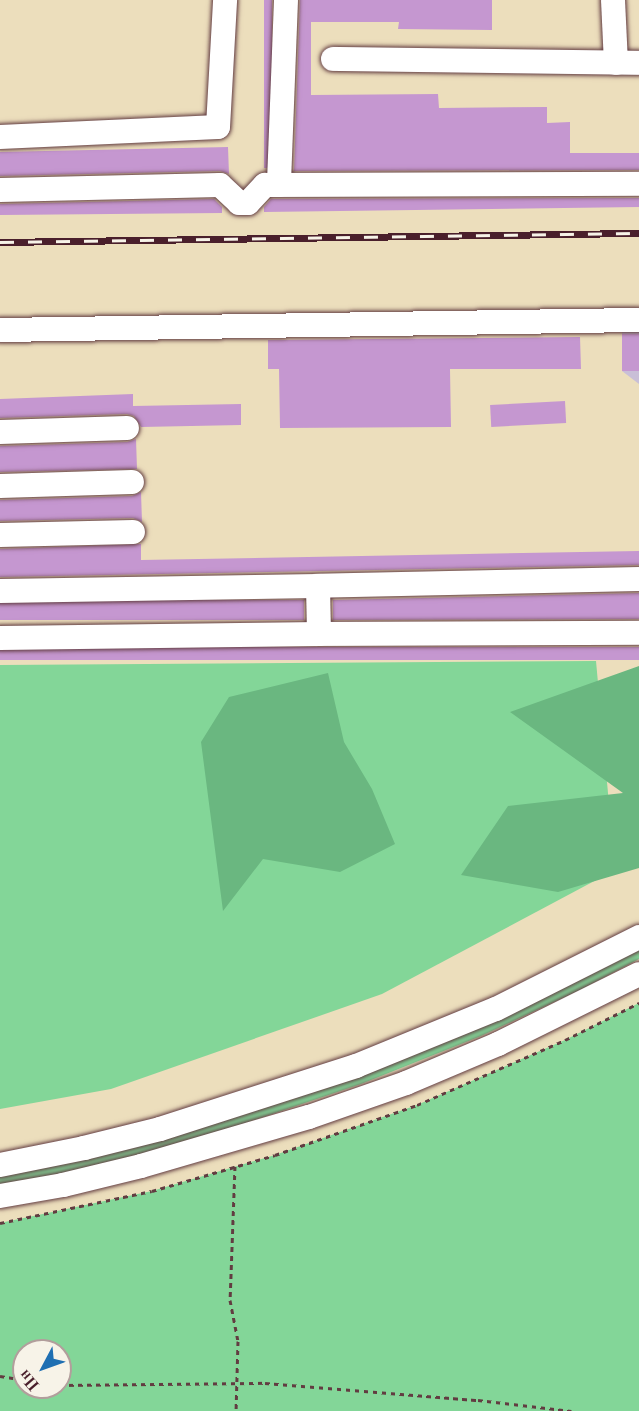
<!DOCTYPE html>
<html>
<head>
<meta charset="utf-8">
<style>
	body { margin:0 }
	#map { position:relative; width:639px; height:1411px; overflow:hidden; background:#ecdebc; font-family:"Old Standard TT",serif }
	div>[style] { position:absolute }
	.industrial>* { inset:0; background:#c9bfd7 }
	.green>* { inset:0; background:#83d698 }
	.forest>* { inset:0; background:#6ab780 }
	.building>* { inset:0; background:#c597d0; transform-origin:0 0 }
	.path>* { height:3px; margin-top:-1.5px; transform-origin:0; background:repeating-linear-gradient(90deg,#623c41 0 4.5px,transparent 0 9px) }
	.roads { filter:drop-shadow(0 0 2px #623c41) drop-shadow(0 0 2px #623c41) }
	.minor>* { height:24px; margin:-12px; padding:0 12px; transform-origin:12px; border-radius:12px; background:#fff }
	.rail>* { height:7px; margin-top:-3.5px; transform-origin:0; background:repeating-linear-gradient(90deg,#f7f3e8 0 14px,#4a1f2b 0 28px); box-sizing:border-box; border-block:2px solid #4a1f2b }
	span { translate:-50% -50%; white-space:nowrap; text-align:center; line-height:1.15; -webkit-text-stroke:5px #f7f3e8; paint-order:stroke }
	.north { position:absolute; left:12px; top:1339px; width:60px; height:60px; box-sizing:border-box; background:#f7f3e8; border:2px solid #b29e9c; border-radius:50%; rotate:229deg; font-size:16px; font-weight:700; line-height:24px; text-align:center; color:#4a1f2b }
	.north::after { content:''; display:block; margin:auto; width:21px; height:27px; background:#1f6fb2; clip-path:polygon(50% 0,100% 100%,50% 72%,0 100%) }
</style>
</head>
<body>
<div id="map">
	<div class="industrial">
		<div style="clip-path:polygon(622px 331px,639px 331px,639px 384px,622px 371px)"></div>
	</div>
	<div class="green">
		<div style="clip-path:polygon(596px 661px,615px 870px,382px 994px,111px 1089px,0 1109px,0 665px)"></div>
		<div style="clip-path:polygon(639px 947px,639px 959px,580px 990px,481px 1036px,361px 1084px,219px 1132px,106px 1164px,0 1187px,0 1175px,65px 1163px)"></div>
		<div style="clip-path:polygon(evenodd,639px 1003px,639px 1411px,0 1411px,0 1223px,152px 1191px,275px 1155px,417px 1105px,565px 1040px,639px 1003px,24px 1351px,60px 1351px,60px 1387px,24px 1387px,24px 1351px)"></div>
	</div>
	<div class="forest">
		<div style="clip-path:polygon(639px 666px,639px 868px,558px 892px,461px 875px,508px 806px,623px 793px,510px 712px)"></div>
		<div style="clip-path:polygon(328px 673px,344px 742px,372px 789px,395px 844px,340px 872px,263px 859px,223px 911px,201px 742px,229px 697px)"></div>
	</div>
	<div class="building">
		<div style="left:264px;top:0;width:8px;height:168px"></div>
		<div style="clip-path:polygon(300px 0,492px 0,492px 30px,398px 29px,399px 22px,311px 22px,311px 95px,438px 94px,439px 108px,547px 107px,547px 123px,570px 122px,570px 153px,639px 153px,639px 170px,294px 171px)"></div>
		<div style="clip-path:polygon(228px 147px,229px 174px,220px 171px,0 176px,0 152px)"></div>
		<div style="clip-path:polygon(639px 198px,639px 207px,264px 212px,264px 207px,271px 199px)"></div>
		<div style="clip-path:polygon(214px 199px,222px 207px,222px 213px,0 215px,0 204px)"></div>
		<div style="left:639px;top:334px;width:37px;height:17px;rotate:90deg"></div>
		<div style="clip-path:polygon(580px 337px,581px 369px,450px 369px,451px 427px,280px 428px,279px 369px,268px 369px,268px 340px)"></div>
		<div style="clip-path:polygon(133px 394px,133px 406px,241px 404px,241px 425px,141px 427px,134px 416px,127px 414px,0 418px,0 399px)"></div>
		<div style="left:565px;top:401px;width:22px;height:75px;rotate:87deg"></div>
		<div style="clip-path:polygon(136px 439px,137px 469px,0 472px,0 446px,127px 442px)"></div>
		<div style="clip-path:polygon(141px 492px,142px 522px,133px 518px,0 521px,0 500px,132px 496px)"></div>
		<div style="clip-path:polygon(141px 544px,141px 560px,639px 551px,639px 565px,0 577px,0 549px)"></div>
		<div style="clip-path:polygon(639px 593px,639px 619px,333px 620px,333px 600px)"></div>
		<div style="left:304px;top:600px;width:20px;height:304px;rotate:90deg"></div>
		<div style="left:639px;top:647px;width:13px;height:639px;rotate:90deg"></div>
	</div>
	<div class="path">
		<div style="left:235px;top:1166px;width:134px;rotate:92.1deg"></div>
		<div style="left:230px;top:1300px;width:42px;rotate:79deg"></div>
		<div style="left:238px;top:1341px;width:70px;rotate:91.6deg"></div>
		<div style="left:0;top:1223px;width:155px;rotate:-11.9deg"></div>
		<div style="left:152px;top:1191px;width:128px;rotate:-16.3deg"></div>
		<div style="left:275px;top:1155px;width:151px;rotate:-19.4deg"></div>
		<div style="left:417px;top:1105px;width:162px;rotate:-23.7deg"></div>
		<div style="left:565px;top:1040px;width:83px;rotate:-26.6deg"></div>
		<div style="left:0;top:1376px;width:24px;rotate:9deg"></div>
		<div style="left:60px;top:1385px;width:205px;rotate:-0.6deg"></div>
		<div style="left:265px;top:1383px;width:214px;rotate:4.6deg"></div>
		<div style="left:478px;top:1400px;width:94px;rotate:6.7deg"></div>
	</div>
	<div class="roads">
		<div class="minor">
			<div style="left:286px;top:0;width:185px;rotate:92.2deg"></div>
			<div style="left:279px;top:185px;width:360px;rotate:-0.2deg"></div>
			<div style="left:613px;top:0;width:63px;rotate:87.3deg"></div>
			<div style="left:333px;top:59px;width:306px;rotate:0.7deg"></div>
			<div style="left:0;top:137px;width:218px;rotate:-2.6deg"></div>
			<div style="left:218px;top:127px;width:127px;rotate:-86.8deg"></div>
			<div style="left:0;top:190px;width:220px;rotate:-1.3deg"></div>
			<div style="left:220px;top:185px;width:26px;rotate:43deg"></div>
			<div style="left:239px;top:203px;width:9px"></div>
			<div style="left:248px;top:203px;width:25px;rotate:-47deg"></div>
			<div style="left:265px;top:185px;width:14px"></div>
			<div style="left:0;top:330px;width:639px;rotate:-0.9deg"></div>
			<div style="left:0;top:432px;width:127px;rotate:-1.8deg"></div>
			<div style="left:0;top:486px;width:132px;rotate:-1.7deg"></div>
			<div style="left:0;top:535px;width:133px;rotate:-1.3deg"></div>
			<div style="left:639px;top:579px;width:321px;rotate:178.8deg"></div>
			<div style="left:318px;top:586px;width:48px;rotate:88.8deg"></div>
			<div style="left:319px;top:634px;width:320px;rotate:-0.2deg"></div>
			<div style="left:0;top:591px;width:318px;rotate:-0.9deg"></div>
			<div style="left:0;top:638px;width:319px;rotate:-0.7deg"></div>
			<div style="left:0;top:1165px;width:86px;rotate:-11.4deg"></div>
			<div style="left:84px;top:1148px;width:78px;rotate:-14deg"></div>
			<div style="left:160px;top:1129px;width:206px;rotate:-17.8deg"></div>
			<div style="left:356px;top:1066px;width:151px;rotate:-22.2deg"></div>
			<div style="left:496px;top:1009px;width:160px;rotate:-26.7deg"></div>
			<div style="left:0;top:1196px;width:64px;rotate:-9.9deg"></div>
			<div style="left:63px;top:1185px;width:80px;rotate:-13.7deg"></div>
			<div style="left:141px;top:1166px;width:175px;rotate:-16.3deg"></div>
			<div style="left:309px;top:1117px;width:103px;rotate:-19.3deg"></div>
			<div style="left:406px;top:1083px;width:100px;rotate:-23deg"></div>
			<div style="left:498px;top:1044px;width:157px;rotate:-26.4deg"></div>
		</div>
	</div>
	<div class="rail">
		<div style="left:0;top:242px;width:639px;rotate:-0.81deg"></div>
	</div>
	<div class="north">Пн</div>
</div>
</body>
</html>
